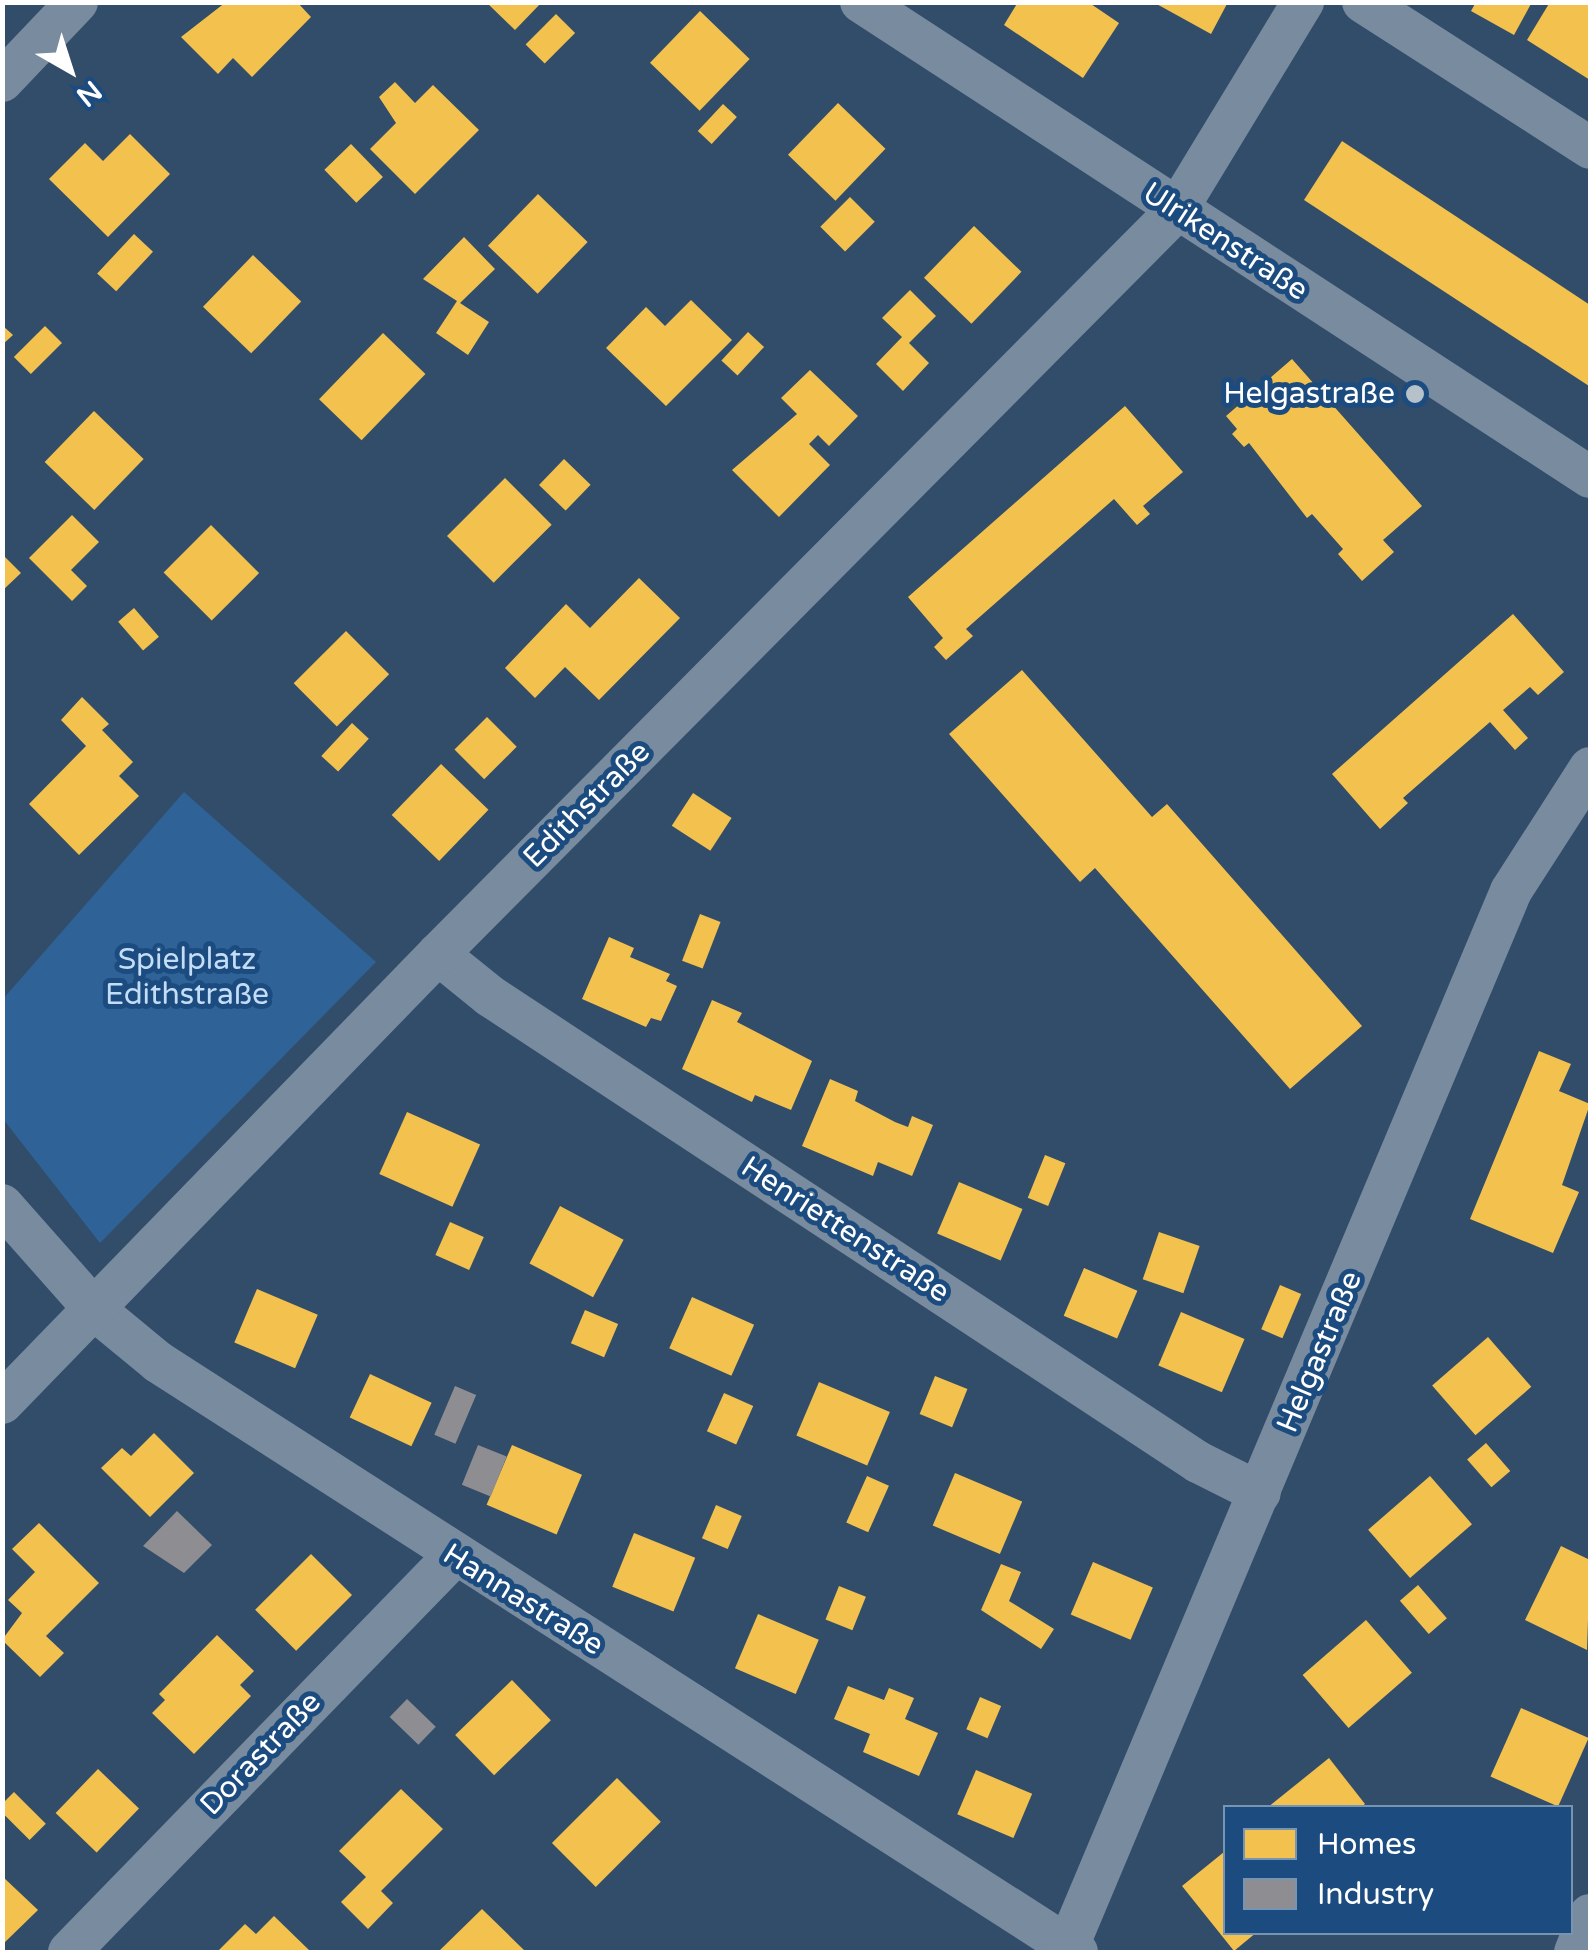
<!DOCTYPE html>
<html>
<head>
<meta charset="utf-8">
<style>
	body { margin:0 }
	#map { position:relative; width:1593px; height:1955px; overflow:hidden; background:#324d69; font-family:"Varela Round",sans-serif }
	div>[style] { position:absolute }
	.green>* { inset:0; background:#2f6397 }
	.homes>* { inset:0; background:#f2c14e; transform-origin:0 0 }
	.industry>* { inset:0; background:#8d8d92; transform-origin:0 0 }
	.minor>* { height:42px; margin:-21px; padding:0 21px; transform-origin:21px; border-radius:21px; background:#788b9f }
	.dots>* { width:28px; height:28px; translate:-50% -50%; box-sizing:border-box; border:5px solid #1c4c7f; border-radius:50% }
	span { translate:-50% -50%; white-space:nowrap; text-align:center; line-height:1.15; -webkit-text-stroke:10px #1c4c7f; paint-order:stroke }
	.street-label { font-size:30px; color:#fff }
	.poi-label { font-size:30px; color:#fff }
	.right { translate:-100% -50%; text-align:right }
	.park-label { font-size:30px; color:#c3ddf7 }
	.frame { position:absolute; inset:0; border:5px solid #fff; pointer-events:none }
	.legend { position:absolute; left:1223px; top:1805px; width:350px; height:130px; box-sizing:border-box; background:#1c4c7f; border:2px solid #7794b2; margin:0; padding:12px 18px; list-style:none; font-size:30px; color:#fff }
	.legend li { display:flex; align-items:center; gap:20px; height:50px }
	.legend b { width:50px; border:2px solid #7794b2 }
	.north { position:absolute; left:20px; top:20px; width:100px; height:100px; -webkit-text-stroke:8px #1c4c7f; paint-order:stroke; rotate:141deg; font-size:28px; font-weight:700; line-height:40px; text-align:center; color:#fff }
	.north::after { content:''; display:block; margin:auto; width:35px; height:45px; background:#fff; clip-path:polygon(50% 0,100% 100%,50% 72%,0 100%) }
</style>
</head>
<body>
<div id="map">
	<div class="green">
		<div style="clip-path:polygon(184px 792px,376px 962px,100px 1243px,3px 1119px,3px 999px)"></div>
	</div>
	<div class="homes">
		<div style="clip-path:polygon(226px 2px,297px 2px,311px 17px,252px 77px,233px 58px,218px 74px,181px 37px)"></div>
		<div style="clip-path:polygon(486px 2px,542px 2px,515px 30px)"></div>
		<div style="clip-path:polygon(1018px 2px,1088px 2px,1119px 23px,1083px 78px,1004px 25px)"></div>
		<div style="clip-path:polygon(1153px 2px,1228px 2px,1211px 34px)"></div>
		<div style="clip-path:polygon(1476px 2px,1532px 2px,1514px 35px,1471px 11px)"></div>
		<div style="clip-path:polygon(1550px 2px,1590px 2px,1590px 80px,1527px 40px)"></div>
		<div style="left:700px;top:11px;width:69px;height:72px;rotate:44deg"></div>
		<div style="left:556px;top:14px;width:27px;height:43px;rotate:45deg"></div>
		<div style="clip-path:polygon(395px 82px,415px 103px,433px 85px,479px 130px,415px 194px,370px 149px,396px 123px,379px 97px)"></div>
		<div style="left:838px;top:103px;width:66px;height:72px;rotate:44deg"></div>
		<div style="left:723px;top:104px;width:19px;height:37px;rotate:43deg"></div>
		<div style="clip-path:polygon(130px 134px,170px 174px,108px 237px,49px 179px,85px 143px,103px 161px)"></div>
		<div style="clip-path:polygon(1342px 141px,1590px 305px,1589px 386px,1304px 200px)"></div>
		<div style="left:351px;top:144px;width:46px;height:37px;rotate:46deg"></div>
		<div style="left:538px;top:194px;width:69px;height:72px;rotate:44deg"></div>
		<div style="left:850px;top:197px;width:35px;height:42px;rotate:45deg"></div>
		<div style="left:974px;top:226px;width:66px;height:72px;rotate:44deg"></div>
		<div style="left:134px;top:234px;width:26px;height:54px;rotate:43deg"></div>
		<div style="clip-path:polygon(464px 237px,495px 269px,460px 303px,489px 322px,468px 355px,436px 333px,457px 301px,423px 279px)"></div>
		<div style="left:253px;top:255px;width:67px;height:72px;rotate:44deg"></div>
		<div style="clip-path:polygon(910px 290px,936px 316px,909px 343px,929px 363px,903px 391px,876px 364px,902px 337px,882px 318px)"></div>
		<div style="clip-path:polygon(691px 300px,732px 340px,666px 406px,606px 348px,646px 307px,665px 326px)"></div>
		<div style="clip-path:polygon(2px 325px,13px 335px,2px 345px)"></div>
		<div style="left:45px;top:326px;width:24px;height:44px;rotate:45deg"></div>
		<div style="left:748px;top:332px;width:22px;height:39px;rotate:43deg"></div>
		<div style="left:383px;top:333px;width:59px;height:92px;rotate:44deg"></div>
		<div style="clip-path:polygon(1292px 359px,1422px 506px,1383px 540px,1394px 552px,1362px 581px,1338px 554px,1343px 549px,1312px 514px,1307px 518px,1249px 443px,1244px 447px,1232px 434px,1237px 429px,1226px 416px)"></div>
		<div style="clip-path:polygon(810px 370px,858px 416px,829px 446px,818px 435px,809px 444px,830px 465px,779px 517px,732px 470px,797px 414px,781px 398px)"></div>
		<div style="clip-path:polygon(1125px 406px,1183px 472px,1143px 506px,1150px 514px,1137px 525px,1114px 499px,966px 629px,973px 636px,946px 660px,934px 647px,943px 638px,908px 597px)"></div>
		<div style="left:94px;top:411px;width:69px;height:71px;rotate:44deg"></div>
		<div style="left:564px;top:459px;width:37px;height:36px;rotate:44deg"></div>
		<div style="left:505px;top:478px;width:66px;height:82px;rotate:45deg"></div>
		<div style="clip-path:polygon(72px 515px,99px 542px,71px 570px,87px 586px,72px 601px,29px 558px)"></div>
		<div style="left:211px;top:525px;width:68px;height:67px;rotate:45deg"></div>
		<div style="clip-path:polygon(2px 554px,21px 573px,2px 591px)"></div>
		<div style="clip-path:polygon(639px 578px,680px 618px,599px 700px,565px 667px,535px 698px,505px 668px,566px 604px,590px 628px)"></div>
		<div style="left:134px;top:608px;width:38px;height:21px;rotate:49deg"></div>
		<div style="clip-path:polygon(1513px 614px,1564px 672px,1538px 695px,1530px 687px,1503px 710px,1528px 738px,1515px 750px,1490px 722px,1403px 798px,1408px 803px,1380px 829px,1332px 774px)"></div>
		<div style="left:346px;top:631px;width:61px;height:74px;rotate:45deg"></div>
		<div style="clip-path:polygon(1022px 670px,1152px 817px,1167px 804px,1362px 1026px,1290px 1089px,1095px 868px,1080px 882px,949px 734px)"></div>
		<div style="clip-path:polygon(82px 697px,109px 724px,102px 730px,133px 762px,119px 776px,139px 796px,79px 855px,29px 804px,86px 746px,61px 720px)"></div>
		<div style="left:487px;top:717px;width:42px;height:46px;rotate:45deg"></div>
		<div style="left:352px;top:723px;width:23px;height:45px;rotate:43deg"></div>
		<div style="left:441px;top:764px;width:66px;height:71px;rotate:44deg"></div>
		<div style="left:693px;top:793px;width:46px;height:39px;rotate:33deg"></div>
		<div style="left:700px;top:914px;width:22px;height:50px;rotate:21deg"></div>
		<div style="clip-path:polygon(609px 937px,634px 948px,630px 957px,670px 974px,666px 981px,677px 986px,661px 1021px,651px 1018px,646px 1027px,582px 999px)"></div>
		<div style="clip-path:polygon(712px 1000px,742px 1013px,737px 1022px,812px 1061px,791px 1110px,755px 1095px,752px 1102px,682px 1069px)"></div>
		<div style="clip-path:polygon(1539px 1051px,1571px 1064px,1559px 1091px,1590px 1104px,1562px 1185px,1579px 1192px,1553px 1253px,1470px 1219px)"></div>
		<div style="clip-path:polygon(830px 1079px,858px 1091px,855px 1101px,895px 1122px,908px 1127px,912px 1116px,933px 1125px,912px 1176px,878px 1162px,873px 1176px,802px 1146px)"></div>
		<div style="left:407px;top:1112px;width:80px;height:68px;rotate:24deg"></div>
		<div style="left:1045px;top:1155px;width:22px;height:46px;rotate:22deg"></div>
		<div style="left:959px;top:1182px;width:69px;height:56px;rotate:23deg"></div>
		<div style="left:560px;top:1206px;width:72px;height:65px;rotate:28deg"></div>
		<div style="left:450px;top:1222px;width:37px;height:36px;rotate:24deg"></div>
		<div style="left:1159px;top:1232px;width:43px;height:50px;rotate:19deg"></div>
		<div style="left:1084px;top:1268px;width:58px;height:52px;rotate:23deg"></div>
		<div style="left:1280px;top:1285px;width:23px;height:48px;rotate:23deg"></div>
		<div style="left:257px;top:1289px;width:66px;height:58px;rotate:23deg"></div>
		<div style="left:692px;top:1297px;width:68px;height:56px;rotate:24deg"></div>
		<div style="left:585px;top:1310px;width:36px;height:36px;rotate:23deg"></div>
		<div style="left:1181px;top:1312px;width:69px;height:58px;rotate:23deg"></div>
		<div style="left:1488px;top:1337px;width:66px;height:74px;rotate:49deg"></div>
		<div style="left:370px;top:1374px;width:68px;height:48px;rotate:25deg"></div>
		<div style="left:935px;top:1376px;width:35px;height:41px;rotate:22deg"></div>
		<div style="left:819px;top:1382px;width:77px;height:58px;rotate:23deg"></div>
		<div style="left:724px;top:1393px;width:32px;height:42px;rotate:24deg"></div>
		<div style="clip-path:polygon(154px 1433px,194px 1473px,150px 1517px,101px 1468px,122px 1448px,131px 1456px)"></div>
		<div style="left:1486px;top:1443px;width:37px;height:25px;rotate:49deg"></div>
		<div style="left:512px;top:1445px;width:76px;height:65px;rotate:23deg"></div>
		<div style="left:955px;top:1473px;width:73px;height:57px;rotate:23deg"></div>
		<div style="left:867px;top:1476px;width:24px;height:51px;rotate:24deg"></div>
		<div style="left:1430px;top:1476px;width:64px;height:82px;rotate:49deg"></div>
		<div style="left:716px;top:1505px;width:28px;height:36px;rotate:23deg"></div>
		<div style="clip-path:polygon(39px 1523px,99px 1583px,46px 1636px,64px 1653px,40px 1677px,2px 1640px,22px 1613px,8px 1600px,35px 1572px,12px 1549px)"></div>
		<div style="left:634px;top:1533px;width:66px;height:58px;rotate:22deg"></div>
		<div style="clip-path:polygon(1561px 1546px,1590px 1560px,1587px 1650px,1525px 1620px)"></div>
		<div style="left:311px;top:1554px;width:58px;height:79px;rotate:45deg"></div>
		<div style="left:1093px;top:1562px;width:65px;height:57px;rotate:23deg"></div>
		<div style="clip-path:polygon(1001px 1564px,1021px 1572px,1009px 1601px,1054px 1629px,1041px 1649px,981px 1610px)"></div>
		<div style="left:1418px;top:1585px;width:44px;height:24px;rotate:49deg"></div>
		<div style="left:839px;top:1586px;width:29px;height:36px;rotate:22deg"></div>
		<div style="left:758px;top:1614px;width:66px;height:59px;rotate:23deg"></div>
		<div style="left:1366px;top:1620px;width:70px;height:84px;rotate:49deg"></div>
		<div style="clip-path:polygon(217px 1635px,254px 1671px,240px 1685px,251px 1696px,194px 1754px,152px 1713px,165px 1700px,159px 1694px)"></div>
		<div style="left:512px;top:1680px;width:56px;height:79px;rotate:46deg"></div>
		<div style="clip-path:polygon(848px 1686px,884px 1700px,889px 1688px,914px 1698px,905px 1719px,938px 1733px,919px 1776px,863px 1752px,870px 1734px,834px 1719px)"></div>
		<div style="left:980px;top:1697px;width:23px;height:35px;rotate:23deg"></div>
		<div style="left:1521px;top:1708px;width:74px;height:75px;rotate:24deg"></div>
		<div style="clip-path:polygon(1329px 1758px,1365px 1804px,1360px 1808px,1267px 1808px)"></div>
		<div style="left:98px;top:1769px;width:57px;height:61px;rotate:44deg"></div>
		<div style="left:976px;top:1770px;width:61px;height:48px;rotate:23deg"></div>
		<div style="left:617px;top:1778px;width:62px;height:92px;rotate:45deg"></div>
		<div style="clip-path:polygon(401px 1789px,443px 1829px,381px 1891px,393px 1903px,368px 1929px,341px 1902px,366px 1877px,339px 1851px)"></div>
		<div style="left:14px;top:1792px;width:45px;height:23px;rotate:45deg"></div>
		<div style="clip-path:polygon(1224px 1852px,1226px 1932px,1257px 1932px,1234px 1951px,1182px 1886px)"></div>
		<div style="clip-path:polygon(2px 1876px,38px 1910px,2px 1945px)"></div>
		<div style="clip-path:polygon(482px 1909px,526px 1952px,438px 1952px)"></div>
		<div style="clip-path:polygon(274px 1916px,311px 1952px,217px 1952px,245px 1924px,256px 1934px)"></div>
	</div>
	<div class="industry">
		<div style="left:455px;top:1386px;width:23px;height:53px;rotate:23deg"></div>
		<div style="left:478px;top:1445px;width:31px;height:43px;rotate:22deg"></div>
		<div style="clip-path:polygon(177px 1511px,212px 1545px,184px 1573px,143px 1546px)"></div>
		<div style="left:407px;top:1699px;width:40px;height:25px;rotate:44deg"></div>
	</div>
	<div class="minor">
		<div style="left:861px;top:2px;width:870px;rotate:33.09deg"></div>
		<div style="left:1363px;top:2px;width:270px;rotate:32.7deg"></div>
		<div style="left:2px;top:81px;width:109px;rotate:-46.5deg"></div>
		<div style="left:438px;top:954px;width:67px;rotate:38.9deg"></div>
		<div style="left:490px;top:996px;width:848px;rotate:33.35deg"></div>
		<div style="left:1198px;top:1462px;width:69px;rotate:26.6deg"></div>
		<div style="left:2px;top:1205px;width:140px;rotate:48.5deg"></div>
		<div style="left:95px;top:1310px;width:82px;rotate:39.5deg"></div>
		<div style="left:158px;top:1362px;width:1092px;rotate:32.7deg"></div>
		<div style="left:2px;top:1403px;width:626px;rotate:-45.84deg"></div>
		<div style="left:438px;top:954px;width:1047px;rotate:-45.19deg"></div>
		<div style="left:1176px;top:211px;width:245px;rotate:-58.7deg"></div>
		<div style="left:1068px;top:1946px;width:1144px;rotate:-67.22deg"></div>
		<div style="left:1511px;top:891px;width:146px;rotate:-57.3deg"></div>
		<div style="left:69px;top:1952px;width:552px;rotate:-45.81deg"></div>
		<div style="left:1575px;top:1952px;width:40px;rotate:-68deg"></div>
	</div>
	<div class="dots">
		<div style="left:1415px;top:394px;background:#b7c1ca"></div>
	</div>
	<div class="street-label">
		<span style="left:1225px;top:242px;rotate:33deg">Ulrikenstraße</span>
		<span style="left:587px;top:805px;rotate:-45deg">Edithstraße</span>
		<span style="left:845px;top:1230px;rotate:33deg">Henriettenstraße</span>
		<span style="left:1320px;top:1352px;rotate:-67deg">Helgastraße</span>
		<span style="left:523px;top:1600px;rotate:32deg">Hannastraße</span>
		<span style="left:261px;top:1754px;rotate:-46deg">Dorastraße</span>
	</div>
	<div class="poi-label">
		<span class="right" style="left:1395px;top:394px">Helgastraße</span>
	</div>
	<div class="park-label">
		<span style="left:187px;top:977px">Spielplatz<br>Edithstraße</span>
	</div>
	<div class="frame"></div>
	<ul class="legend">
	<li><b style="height:28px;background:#f2c14e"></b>Homes</li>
	<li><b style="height:28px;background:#8d8d92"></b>Industry</li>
	</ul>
	<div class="north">N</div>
</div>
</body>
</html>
